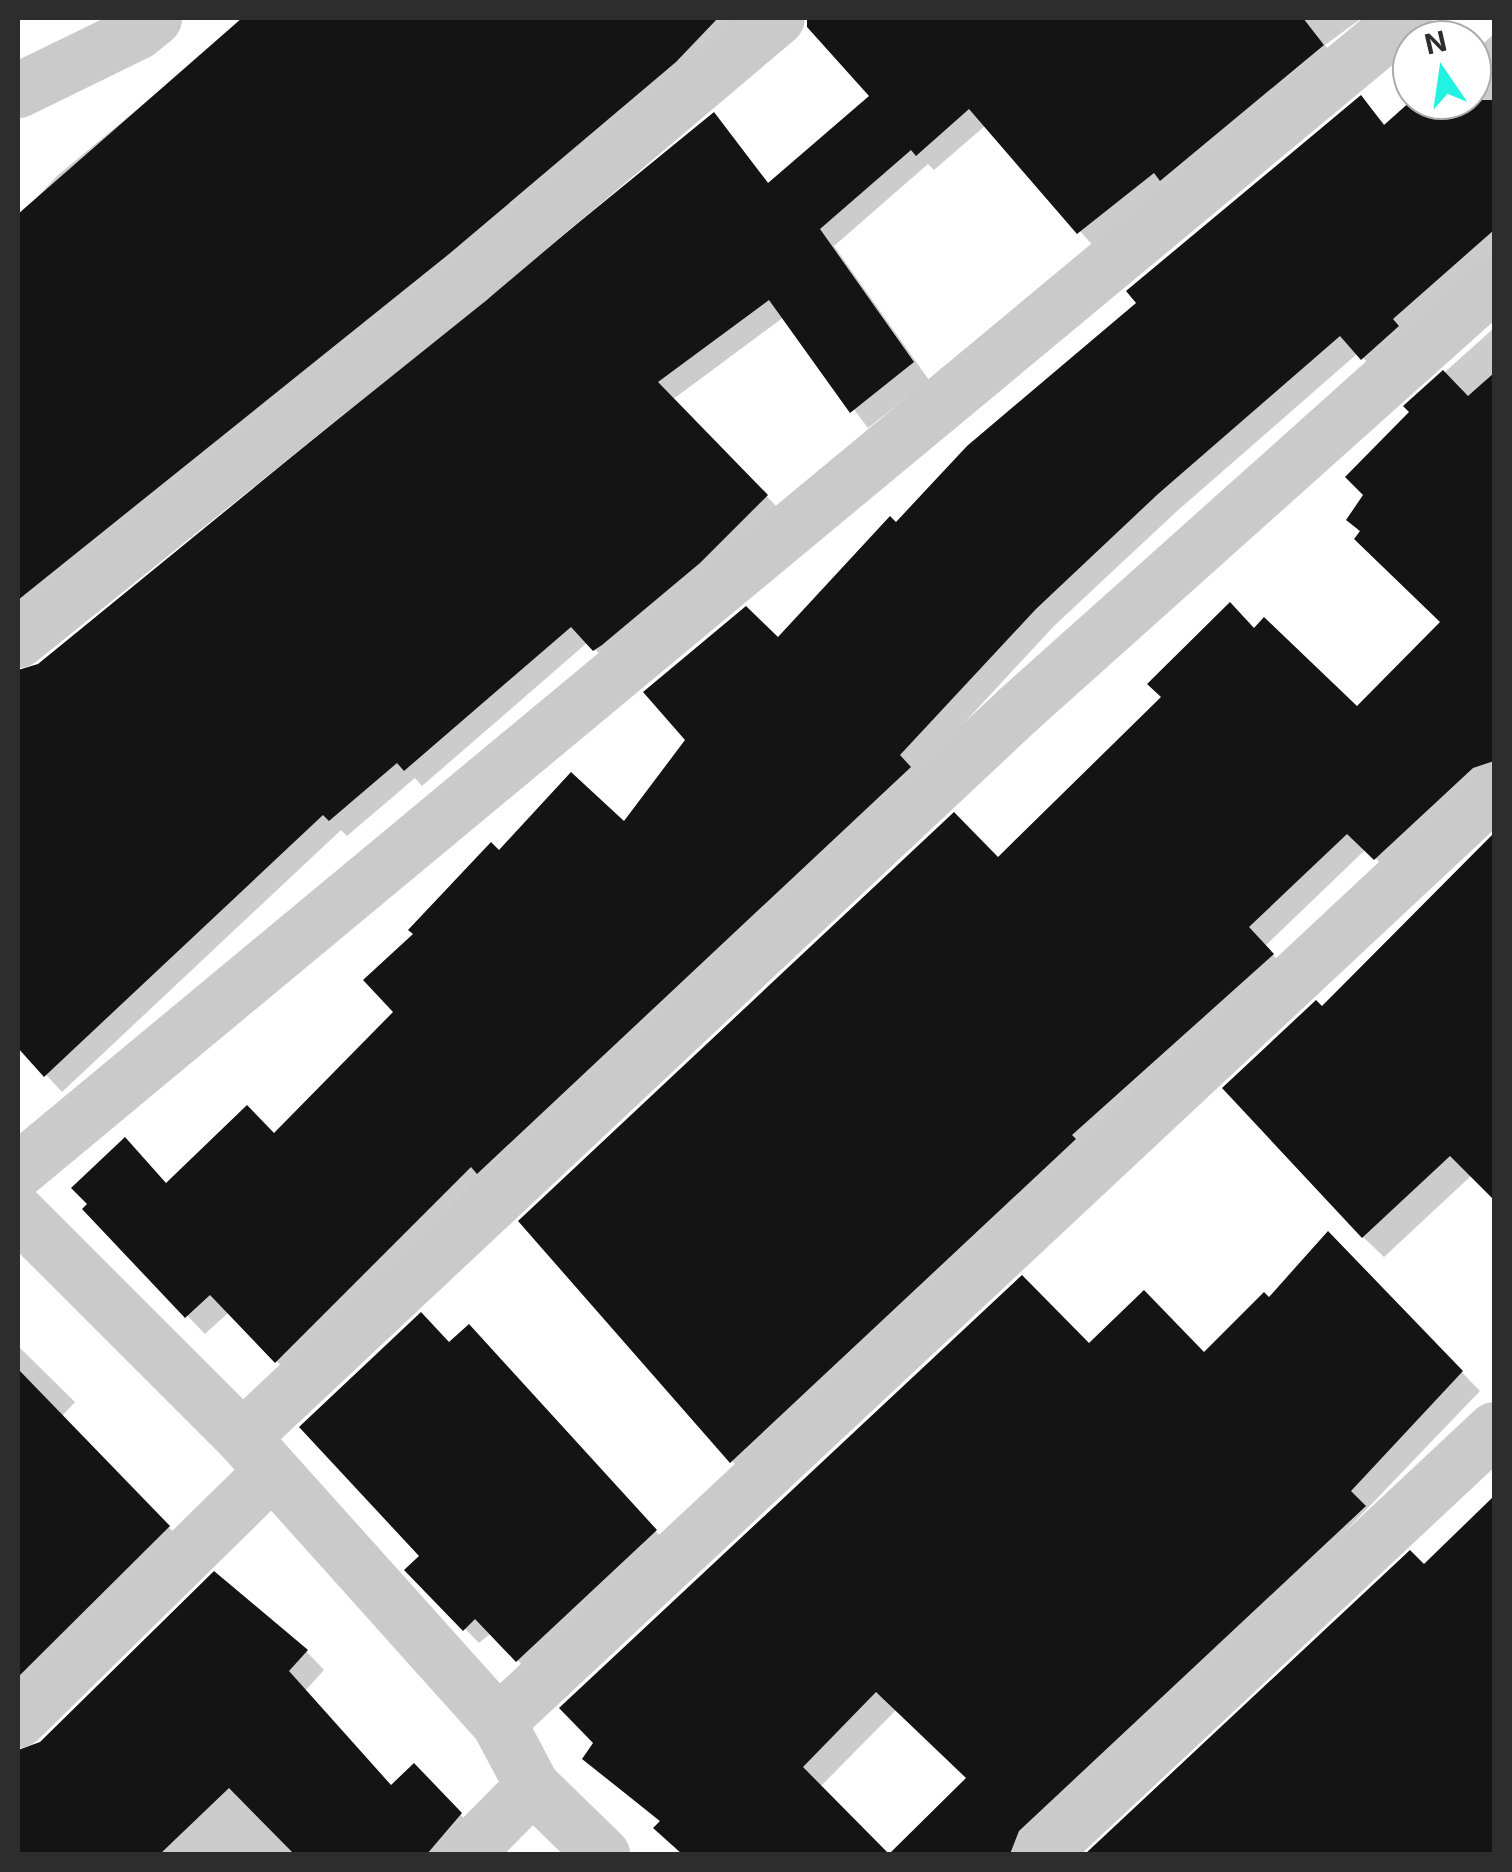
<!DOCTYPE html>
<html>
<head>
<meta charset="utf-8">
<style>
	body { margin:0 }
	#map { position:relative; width:1512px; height:1872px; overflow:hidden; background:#fff; font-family:Inter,sans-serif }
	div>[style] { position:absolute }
	.shadow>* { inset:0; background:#0003 }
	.building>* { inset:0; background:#141414 }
	.street>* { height:55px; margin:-27.5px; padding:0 27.5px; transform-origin:27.5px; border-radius:27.5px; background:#cacaca }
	span { translate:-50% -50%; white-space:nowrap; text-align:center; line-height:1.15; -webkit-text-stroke:10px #fff; paint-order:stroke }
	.frame { position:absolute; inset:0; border:20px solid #2d2d2d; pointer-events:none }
	.north { position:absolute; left:1392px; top:20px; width:100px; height:100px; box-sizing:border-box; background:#fff; border:2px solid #ababab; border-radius:50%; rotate:347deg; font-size:28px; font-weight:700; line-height:40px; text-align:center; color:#2d2d2d }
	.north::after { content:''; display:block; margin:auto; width:35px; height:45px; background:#22f2e2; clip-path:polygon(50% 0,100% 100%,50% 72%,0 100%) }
</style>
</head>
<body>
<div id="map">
	<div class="shadow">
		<i style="clip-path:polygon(247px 18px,751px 18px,18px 629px,18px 218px,57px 176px)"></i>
		<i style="clip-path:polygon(807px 18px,1362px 18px,1325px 45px,1338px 62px,1095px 248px,986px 125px,934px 170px,928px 164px,834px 246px,929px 380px,868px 428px,784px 317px,672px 400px,783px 513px,611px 666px,588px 642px,422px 786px,415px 778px,347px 836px,341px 830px,62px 1092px,18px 1044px,18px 672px,39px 667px,714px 115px,770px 185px,873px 96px)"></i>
		<i style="clip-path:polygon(1494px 34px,1494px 276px,1381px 376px,1358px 353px,1176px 512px,1054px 626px,916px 775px,294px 1379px,229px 1312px,205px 1334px,85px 1209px,167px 1186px,275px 1136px,396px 1012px,499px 854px,625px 825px,778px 640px,1361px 98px,1386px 126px,1416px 100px,1472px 100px,1472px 53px)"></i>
		<i style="clip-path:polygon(1494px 328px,1494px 783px,1394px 876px,1366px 849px,1265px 946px,1290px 973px,749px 1478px,732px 1461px,998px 860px,1255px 630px,1357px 709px,1444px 622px,1349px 520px,1413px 412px,1407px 406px)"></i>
		<i style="clip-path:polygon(1494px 838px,1494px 1197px,1472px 1175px,1384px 1257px,1363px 1237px,1322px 1009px)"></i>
		<i style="clip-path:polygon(1328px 1234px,1480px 1391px,1036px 1854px,893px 1854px,969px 1778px,897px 1709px,820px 1787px,886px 1854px,684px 1854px,657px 1828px,661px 1823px,585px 1759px,1089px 1346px,1205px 1355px,1269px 1300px)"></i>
		<i style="clip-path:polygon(484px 1343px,670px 1547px,532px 1675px,491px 1633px,479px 1643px,408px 1570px,422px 1556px,450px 1345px)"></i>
		<i style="clip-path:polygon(18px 1346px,75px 1402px,61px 1417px,187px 1546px,18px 1713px)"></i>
		<i style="clip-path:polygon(1492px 1502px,1494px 1854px,1089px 1854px,1410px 1554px,1424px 1567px)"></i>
		<i style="clip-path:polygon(306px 1651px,324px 1670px,305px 1691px,392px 1787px,414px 1766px,478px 1833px,461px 1854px,18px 1854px,18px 1751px)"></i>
	</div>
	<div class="building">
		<i style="clip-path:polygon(242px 18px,718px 18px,676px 62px,449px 254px,18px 600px,18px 214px)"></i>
		<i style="clip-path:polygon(807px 18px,1303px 18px,1324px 45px,1160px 181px,1154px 173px,1077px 234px,969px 109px,916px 156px,911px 150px,820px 229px,914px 362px,850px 413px,769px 300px,658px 382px,768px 495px,700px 563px,602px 645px,593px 651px,571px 627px,404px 771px,397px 763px,329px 821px,323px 815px,44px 1077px,18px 1048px,18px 670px,38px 664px,714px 112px,768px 183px,869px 96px,807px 27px)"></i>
		<i style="clip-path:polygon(1361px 95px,1384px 125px,1412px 100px,1494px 100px,1494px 230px,1393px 319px,1399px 326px,1361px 360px,1340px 336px,1158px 494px,1036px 609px,900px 755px,911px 767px,477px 1174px,471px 1167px,275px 1363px,210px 1295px,185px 1318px,82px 1209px,87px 1204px,71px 1188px,125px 1137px,166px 1183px,247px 1105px,274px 1133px,393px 1012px,363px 980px,413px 934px,408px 930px,491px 842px,499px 850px,571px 772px,624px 821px,685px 740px,643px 692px,746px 606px,778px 637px,890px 516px,896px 522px,967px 446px,1136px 303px,1126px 291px)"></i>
		<i style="clip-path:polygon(1443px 370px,1468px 396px,1494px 373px,1494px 761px,1473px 768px,1374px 860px,1347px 834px,1249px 927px,1274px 954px,1072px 1135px,1076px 1139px,730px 1463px,518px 1221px,954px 812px,998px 857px,1161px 697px,1147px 684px,1230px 602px,1254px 628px,1264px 617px,1357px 706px,1440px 622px,1354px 539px,1360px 531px,1346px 520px,1363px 495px,1345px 477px,1409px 412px,1403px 406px)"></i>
		<i style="clip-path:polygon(1494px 833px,1494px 1200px,1450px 1156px,1362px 1238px,1222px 1088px,1316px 1000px,1322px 1006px)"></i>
		<i style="clip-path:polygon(1328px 1231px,1463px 1371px,1351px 1491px,1366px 1506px,1019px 1831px,1010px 1854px,889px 1854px,966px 1778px,876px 1692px,803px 1767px,889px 1854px,682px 1854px,653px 1828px,660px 1821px,582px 1759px,593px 1743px,559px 1708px,1022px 1275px,1089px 1343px,1144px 1290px,1204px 1352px,1264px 1292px,1269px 1297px)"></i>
		<i style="clip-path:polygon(421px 1312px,449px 1342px,469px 1324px,657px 1530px,516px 1662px,475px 1619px,463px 1631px,404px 1570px,419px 1556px,299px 1427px)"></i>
		<i style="clip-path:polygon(18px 1369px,170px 1526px,18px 1677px)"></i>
		<i style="clip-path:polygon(1494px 1496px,1494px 1854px,1085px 1854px,1410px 1550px,1424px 1564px)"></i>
		<i style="clip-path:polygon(214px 1571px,308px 1650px,289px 1671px,391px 1785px,414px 1763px,462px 1813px,427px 1854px,294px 1854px,229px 1788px,160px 1854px,18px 1854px,18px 1750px,40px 1742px)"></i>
	</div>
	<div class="street">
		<i style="left:18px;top:90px;width:132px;rotate:-26deg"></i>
		<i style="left:137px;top:32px;width:22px;rotate:-39deg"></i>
		<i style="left:18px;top:640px;width:578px;rotate:-38.75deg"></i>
		<i style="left:469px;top:278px;width:403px;rotate:-40.2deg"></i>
		<i style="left:18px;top:1170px;width:1803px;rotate:-39.71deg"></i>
		<i style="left:18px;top:1213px;width:317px;rotate:45deg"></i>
		<i style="left:242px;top:1437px;width:383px;rotate:48.1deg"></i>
		<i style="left:498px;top:1722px;width:72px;rotate:62deg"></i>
		<i style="left:532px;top:1786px;width:98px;rotate:44.2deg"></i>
		<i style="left:242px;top:1437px;width:1064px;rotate:-43.17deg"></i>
		<i style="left:1018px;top:709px;width:639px;rotate:-41.83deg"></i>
		<i style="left:18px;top:1720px;width:352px;rotate:-44.5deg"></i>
		<i style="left:498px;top:1722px;width:1363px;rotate:-43.07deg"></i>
		<i style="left:465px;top:1854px;width:95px;rotate:-45.4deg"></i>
		<i style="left:1040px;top:1854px;width:622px;rotate:-43.11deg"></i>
	</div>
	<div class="frame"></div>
	<div class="north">N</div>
</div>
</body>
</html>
